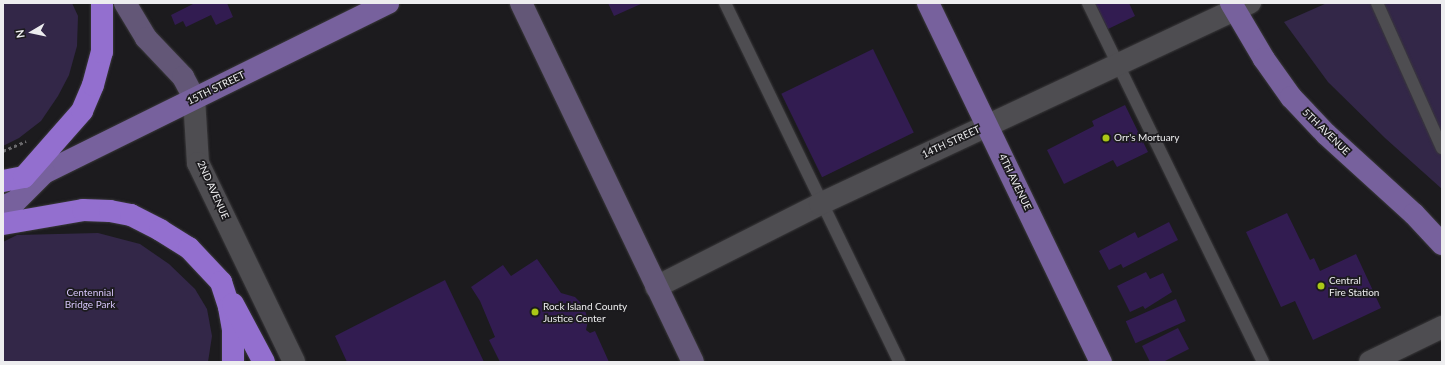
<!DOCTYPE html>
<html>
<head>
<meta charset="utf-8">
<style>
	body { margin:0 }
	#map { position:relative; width:1445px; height:365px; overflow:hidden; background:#1c1b1e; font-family:Lato,sans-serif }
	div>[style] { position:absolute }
	.green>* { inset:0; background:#332748 }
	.building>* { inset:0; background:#321c51; transform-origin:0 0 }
	.path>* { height:2.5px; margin-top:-1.25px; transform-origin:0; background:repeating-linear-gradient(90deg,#6a696c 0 3px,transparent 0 6px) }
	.roads { filter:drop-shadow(0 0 1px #3a393b) drop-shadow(0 0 1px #3a393b) }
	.lane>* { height:12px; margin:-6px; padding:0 6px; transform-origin:6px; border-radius:6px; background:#4e4d51 }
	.street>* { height:22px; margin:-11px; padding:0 11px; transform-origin:11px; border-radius:11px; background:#4e4d51 }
	.secondary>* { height:22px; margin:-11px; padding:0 11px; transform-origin:11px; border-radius:11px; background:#635777 }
	.primary>* { height:22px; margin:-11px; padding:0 11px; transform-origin:11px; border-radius:11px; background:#77619d }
	.highway>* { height:22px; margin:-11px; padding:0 11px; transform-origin:11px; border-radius:11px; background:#936fcf }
	.dots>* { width:11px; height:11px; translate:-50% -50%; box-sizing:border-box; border:2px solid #1c1b1e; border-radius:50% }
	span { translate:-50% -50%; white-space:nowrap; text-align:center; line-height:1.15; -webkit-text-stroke:3.5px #1c1b1e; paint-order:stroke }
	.street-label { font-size:10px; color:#ededef }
	.poi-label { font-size:10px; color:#ededef }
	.left { translate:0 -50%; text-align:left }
	.park-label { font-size:10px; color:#d7c6fb }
	.frame { position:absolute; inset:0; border:4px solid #ededef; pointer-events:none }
	.north { position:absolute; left:12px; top:12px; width:40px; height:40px; -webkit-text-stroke:3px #1c1b1e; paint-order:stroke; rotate:261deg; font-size:11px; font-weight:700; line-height:16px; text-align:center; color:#ededef }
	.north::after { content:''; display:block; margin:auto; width:14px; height:18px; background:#ededef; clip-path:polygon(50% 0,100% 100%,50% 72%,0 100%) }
</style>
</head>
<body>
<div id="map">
	<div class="green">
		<i style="clip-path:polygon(3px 3px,72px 3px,78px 16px,77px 46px,69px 75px,58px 96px,41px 121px,19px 138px,3px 146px)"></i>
		<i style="clip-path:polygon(1327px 3px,1442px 3px,1442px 189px,1385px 138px,1328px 82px,1284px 22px)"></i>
		<i style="clip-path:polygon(98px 233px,140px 244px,169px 264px,195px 289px,207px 309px,212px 336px,208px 362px,3px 362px,3px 242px,17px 235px)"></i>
	</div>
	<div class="building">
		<i style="clip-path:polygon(195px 3px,227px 3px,233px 17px,216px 25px,211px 15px,186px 27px,183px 21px,175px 25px,171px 15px)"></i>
		<i style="clip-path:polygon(608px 3px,643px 3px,614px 16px)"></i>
		<i style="clip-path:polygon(1095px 3px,1129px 3px,1135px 16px,1108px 29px)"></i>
		<i style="left:873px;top:49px;width:93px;height:102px;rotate:64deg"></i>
		<i style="clip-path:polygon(1125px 105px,1148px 152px,1117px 167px,1113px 160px,1064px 184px,1047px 150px,1094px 126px,1092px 121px)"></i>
		<i style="clip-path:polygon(1287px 213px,1310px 260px,1314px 258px,1320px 271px,1356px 254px,1381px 308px,1313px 340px,1295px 301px,1281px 307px,1246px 232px)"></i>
		<i style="clip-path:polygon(1169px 222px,1178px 240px,1123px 268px,1121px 264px,1109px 270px,1099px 251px,1135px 232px,1138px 238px)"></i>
		<i style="clip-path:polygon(537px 259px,561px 293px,575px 297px,584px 306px,588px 321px,586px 330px,590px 333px,595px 331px,609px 362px,500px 362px,489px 340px,495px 337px,480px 301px,471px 287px,503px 265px,511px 276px)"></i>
		<i style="clip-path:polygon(1146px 272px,1150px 279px,1163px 273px,1172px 292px,1145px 309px,1143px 306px,1130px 312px,1117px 286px)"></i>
		<i style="clip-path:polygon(445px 280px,484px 362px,347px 362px,335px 336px)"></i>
		<i style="left:1176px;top:299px;width:24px;height:55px;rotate:66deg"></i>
		<i style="clip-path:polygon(1178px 328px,1189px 349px,1163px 362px,1150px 362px,1142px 346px)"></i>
	</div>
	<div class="path">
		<i style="left:3px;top:151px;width:25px;rotate:-23deg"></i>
	</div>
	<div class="roads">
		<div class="lane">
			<i style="left:725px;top:3px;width:399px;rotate:64.1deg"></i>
			<i style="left:1088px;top:3px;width:399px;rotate:64deg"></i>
			<i style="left:1377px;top:3px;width:159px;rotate:65.9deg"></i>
		</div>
		<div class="street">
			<i style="left:194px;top:98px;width:65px;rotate:86.5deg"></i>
			<i style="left:198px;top:163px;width:221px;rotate:64.2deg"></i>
			<i style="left:656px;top:287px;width:184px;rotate:-26.8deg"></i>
			<i style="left:820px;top:204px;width:475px;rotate:-25.1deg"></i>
			<i style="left:1370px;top:362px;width:80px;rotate:-25.9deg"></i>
		</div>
		<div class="secondary">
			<i style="left:125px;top:3px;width:41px;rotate:59deg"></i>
			<i style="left:146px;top:38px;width:54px;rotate:46.5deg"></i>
			<i style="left:183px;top:77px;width:24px;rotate:62deg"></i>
			<i style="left:521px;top:3px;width:398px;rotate:64.4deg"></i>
		</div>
		<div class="primary">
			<i style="left:928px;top:3px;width:399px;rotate:64.3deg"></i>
			<i style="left:1231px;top:3px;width:65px;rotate:59.5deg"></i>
			<i style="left:1264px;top:59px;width:47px;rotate:54.6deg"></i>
			<i style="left:1291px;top:97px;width:51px;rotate:46.6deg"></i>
			<i style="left:1326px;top:134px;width:119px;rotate:42.3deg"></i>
			<i style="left:1414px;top:214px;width:41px;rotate:47deg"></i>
			<i style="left:24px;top:177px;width:20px;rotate:-11deg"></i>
			<i style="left:44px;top:173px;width:384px;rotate:-26.3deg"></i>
			<i style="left:3px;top:207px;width:14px;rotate:-25deg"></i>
			<i style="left:16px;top:201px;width:40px;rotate:-45deg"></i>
		</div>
		<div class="highway">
			<i style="left:3px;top:181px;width:21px;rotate:-11deg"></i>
			<i style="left:24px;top:177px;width:88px;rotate:-48.7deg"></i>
			<i style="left:82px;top:111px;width:28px;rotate:-67deg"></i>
			<i style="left:93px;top:85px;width:34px;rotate:-75deg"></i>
			<i style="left:102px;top:52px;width:49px;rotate:-90deg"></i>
			<i style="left:3px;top:224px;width:81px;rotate:-9.9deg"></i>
			<i style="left:83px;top:210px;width:27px;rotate:2deg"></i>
			<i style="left:110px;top:211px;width:21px;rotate:11deg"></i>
			<i style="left:131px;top:215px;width:33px;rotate:27deg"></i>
			<i style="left:160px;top:230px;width:34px;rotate:32deg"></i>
			<i style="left:189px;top:248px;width:47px;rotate:46.7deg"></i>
			<i style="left:221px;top:282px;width:26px;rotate:72deg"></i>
			<i style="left:229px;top:307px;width:22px;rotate:80deg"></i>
			<i style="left:233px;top:329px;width:33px;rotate:90deg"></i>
			<i style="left:233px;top:304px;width:66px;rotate:61.9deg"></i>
		</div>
	</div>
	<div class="dots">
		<i style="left:1106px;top:138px;background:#abc716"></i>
		<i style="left:1321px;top:286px;background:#abc716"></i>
		<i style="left:535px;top:312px;background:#abc716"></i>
	</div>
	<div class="street-label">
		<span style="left:216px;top:88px;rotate:-26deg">15TH STREET</span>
		<span style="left:1326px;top:132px;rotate:44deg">5TH AVENUE</span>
		<span style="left:951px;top:142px;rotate:-25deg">14TH STREET</span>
		<span style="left:1015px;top:182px;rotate:64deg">4TH AVENUE</span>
		<span style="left:213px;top:190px;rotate:66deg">2ND AVENUE</span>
	</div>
	<div class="poi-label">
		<span class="left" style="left:1114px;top:138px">Orr's Mortuary</span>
		<span class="left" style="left:1329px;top:286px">Central<br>Fire Station</span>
		<span class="left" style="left:543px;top:312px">Rock Island County<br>Justice Center</span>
	</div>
	<div class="park-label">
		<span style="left:90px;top:298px">Centennial<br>Bridge Park</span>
	</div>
	<div class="frame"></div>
	<div class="north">N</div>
</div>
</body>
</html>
